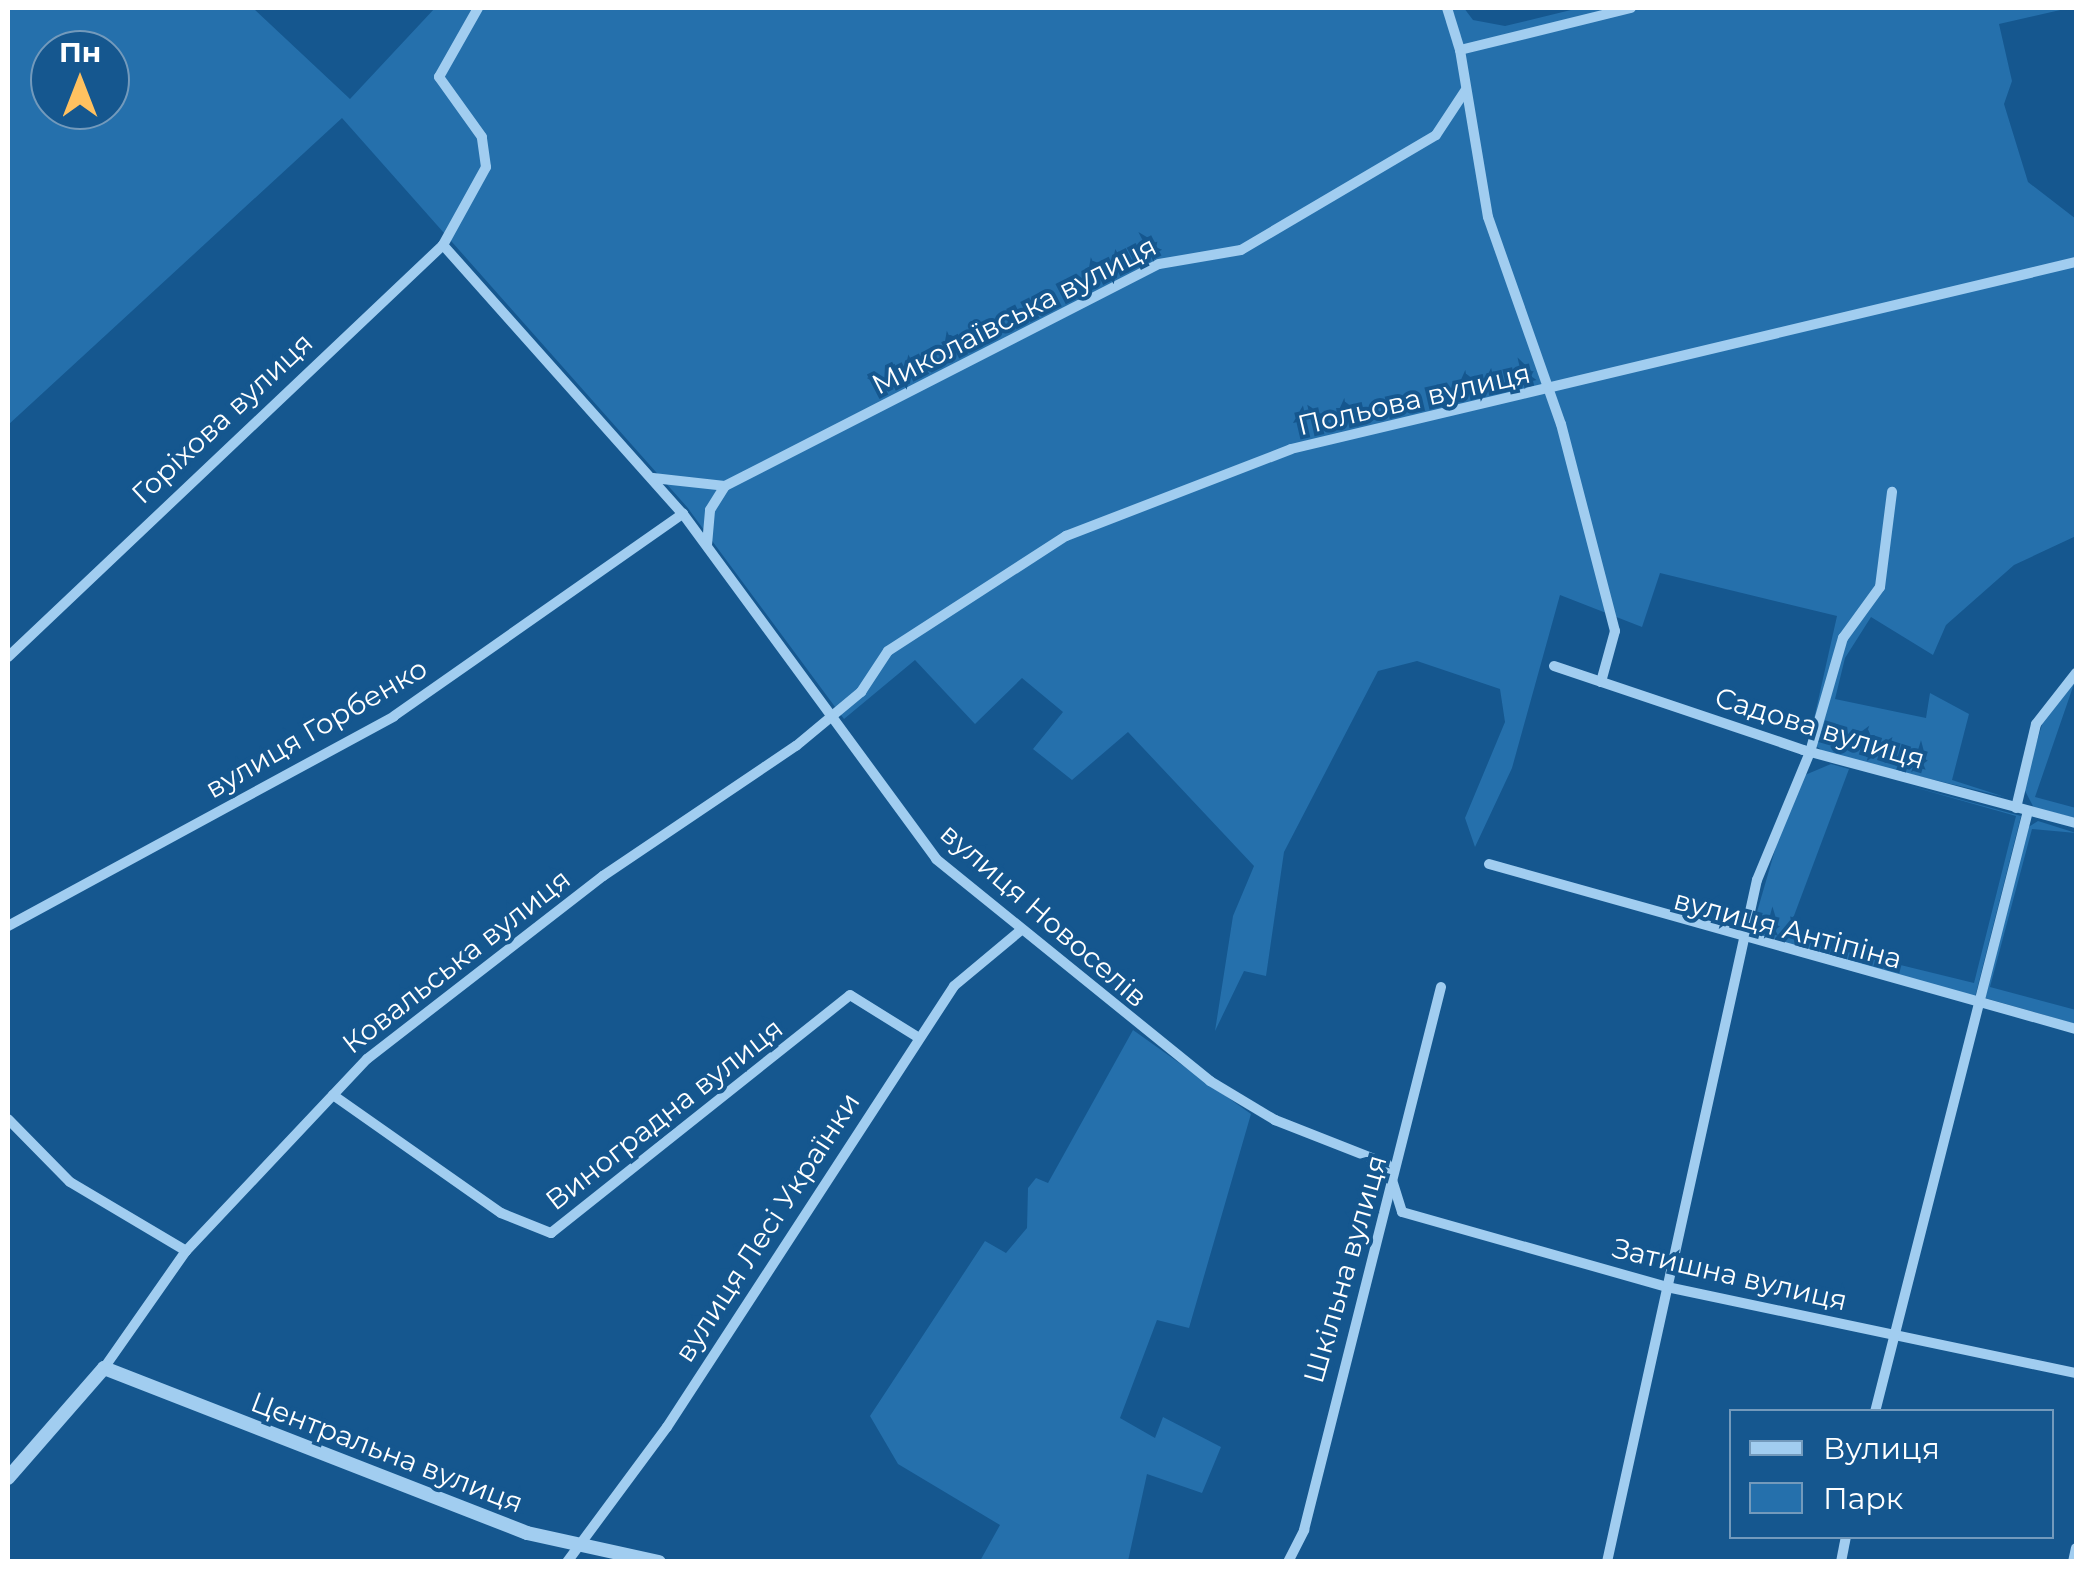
<!DOCTYPE html>
<html>
<head>
<meta charset="utf-8">
<style>
	body { margin:0 }
	#map { position:relative; width:2084px; height:1569px; overflow:hidden; background:#15578f; font-family:Montserrat,sans-serif }
	div>[style] { position:absolute }
	.green>* { inset:0; background:#2570ac }
	.minor>* { height:10px; margin:-5px; padding:0 5px; transform-origin:5px; border-radius:5px; background:#a1cdf0 }
	.tertiary>* { height:14px; margin:-7px; padding:0 7px; transform-origin:7px; border-radius:7px; background:#a1cdf0 }
	span { translate:-50% -50%; white-space:nowrap; text-align:center; line-height:1.15; -webkit-text-stroke:8px #15578f; paint-order:stroke }
	.street-label { font-size:28px; color:#fff }
	.frame { position:absolute; inset:0; border:10px solid #fff; pointer-events:none }
	.legend { position:absolute; left:1729px; top:1409px; width:325px; height:130px; box-sizing:border-box; background:#15578f; border:2px solid #739abc; margin:0; padding:12px 18px; list-style:none; font-size:30px; color:#fff }
	.legend li { display:flex; align-items:center; gap:20px; height:50px }
	.legend b { width:50px; border:2px solid #739abc }
	.north { position:absolute; left:30px; top:30px; width:100px; height:100px; box-sizing:border-box; background:#15578f; border:2px solid #739abc; border-radius:50%; rotate:0deg; font-size:28px; font-weight:700; line-height:40px; text-align:center; color:#fff }
	.north::after { content:''; display:block; margin:auto; width:35px; height:45px; background:#ffc160; clip-path:polygon(50% 0,100% 100%,50% 72%,0 100%) }
</style>
</head>
<body>
<div id="map">
	<div class="green">
		<i style="clip-path:polygon(evenodd,8px 8px,253px 8px,350px 99px,435px 8px,1464px 8px,1473px 20px,1505px 26px,1579px 8px,2069px 8px,1999px 24px,2012px 81px,2004px 104px,2028px 182px,2076px 219px,2076px 536px,2014px 565px,1946px 625px,1933px 655px,1871px 617px,1845px 658px,1835px 699px,1926px 718px,1930px 693px,1969px 714px,1952px 780px,2005px 797px,1827px 754px,1809px 741px,1837px 616px,1660px 573px,1642px 627px,1560px 595px,1512px 768px,1475px 847px,1465px 818px,1505px 722px,1500px 689px,1417px 661px,1378px 671px,1284px 852px,1266px 976px,1244px 971px,1215px 1031px,1233px 916px,1254px 866px,1128px 732px,1072px 780px,1033px 749px,1063px 712px,1022px 678px,975px 724px,915px 660px,844px 719px,687px 507px,342px 118px,8px 425px,8px 8px,50px 50px,110px 50px,110px 110px,50px 110px,50px 50px)"></i>
		<i style="clip-path:polygon(2076px 678px,2035px 797px,2076px 808px,2076px 818px,2034px 808px,2023px 787px,2045px 715px)"></i>
		<i style="clip-path:polygon(1831px 764px,1849px 769px,1786px 937px,1974px 983px,2016px 816px,1903px 784px,2021px 816px,1975px 997px,1750px 936px,1791px 795px,1805px 775px)"></i>
		<i style="clip-path:polygon(2038px 821px,2076px 833px,2032px 829px,1990px 987px,2076px 1010px,2076px 1024px,1985px 998px,2027px 828px)"></i>
		<i style="clip-path:polygon(1133px 1030px,1251px 1114px,1189px 1328px,1157px 1320px,1120px 1418px,1155px 1438px,1163px 1417px,1221px 1447px,1202px 1493px,1147px 1474px,1128px 1561px,980px 1561px,1000px 1525px,898px 1464px,870px 1416px,985px 1241px,1006px 1253px,1027px 1228px,1028px 1188px,1036px 1178px,1048px 1183px)"></i>
	</div>
	<div class="minor">
		<i style="left:1447px;top:8px;width:44px;rotate:72.8deg"></i>
		<i style="left:1460px;top:50px;width:176px;rotate:-13.8deg"></i>
		<i style="left:1460px;top:50px;width:169px;rotate:80.5deg"></i>
		<i style="left:1488px;top:217px;width:219px;rotate:70.6deg"></i>
		<i style="left:1561px;top:424px;width:214px;rotate:75.4deg"></i>
		<i style="left:1615px;top:631px;width:53px;rotate:105.4deg"></i>
		<i style="left:443px;top:245px;width:361px;rotate:48.3deg"></i>
		<i style="left:683px;top:514px;width:428px;rotate:53.7deg"></i>
		<i style="left:936px;top:859px;width:353px;rotate:39deg"></i>
		<i style="left:1210px;top:1081px;width:76px;rotate:31deg"></i>
		<i style="left:1275px;top:1120px;width:120px;rotate:21.4deg"></i>
		<i style="left:1387px;top:1164px;width:50px;rotate:72.6deg"></i>
		<i style="left:1402px;top:1212px;width:275px;rotate:15.8deg"></i>
		<i style="left:1667px;top:1287px;width:418px;rotate:11.9deg"></i>
		<i style="left:653px;top:478px;width:72px;rotate:6.3deg"></i>
		<i style="left:725px;top:486px;width:487px;rotate:-27.1deg"></i>
		<i style="left:1159px;top:264px;width:83px;rotate:-9.7deg"></i>
		<i style="left:1241px;top:250px;width:226px;rotate:-30.5deg"></i>
		<i style="left:1436px;top:135px;width:53px;rotate:-56.6deg"></i>
		<i style="left:707px;top:545px;width:35px;rotate:-85deg"></i>
		<i style="left:710px;top:510px;width:28px;rotate:-58deg"></i>
		<i style="left:8px;top:657px;width:599px;rotate:-43.44deg"></i>
		<i style="left:443px;top:245px;width:89px;rotate:-61.1deg"></i>
		<i style="left:486px;top:167px;width:30px;rotate:-98deg"></i>
		<i style="left:482px;top:137px;width:74px;rotate:-125.6deg"></i>
		<i style="left:439px;top:77px;width:79px;rotate:-60.5deg"></i>
		<i style="left:1554px;top:666px;width:263px;rotate:18.6deg"></i>
		<i style="left:1803px;top:750px;width:283px;rotate:15deg"></i>
		<i style="left:2016px;top:808px;width:86px;rotate:-76.6deg"></i>
		<i style="left:2036px;top:724px;width:65px;rotate:-51.9deg"></i>
		<i style="left:1489px;top:864px;width:610px;rotate:15.7deg"></i>
		<i style="left:8px;top:926px;width:439px;rotate:-28.5deg"></i>
		<i style="left:394px;top:716px;width:353px;rotate:-35deg"></i>
		<i style="left:333px;top:1095px;width:205px;rotate:35.1deg"></i>
		<i style="left:501px;top:1213px;width:54px;rotate:21.8deg"></i>
		<i style="left:551px;top:1233px;width:382px;rotate:-38.5deg"></i>
		<i style="left:850px;top:995px;width:81px;rotate:31.9deg"></i>
		<i style="left:8px;top:1119px;width:88px;rotate:45.5deg"></i>
		<i style="left:70px;top:1182px;width:135px;rotate:30.7deg"></i>
		<i style="left:104px;top:1368px;width:143px;rotate:-55deg"></i>
		<i style="left:186px;top:1251px;width:264px;rotate:-46.7deg"></i>
		<i style="left:367px;top:1059px;width:299px;rotate:-37.8deg"></i>
		<i style="left:603px;top:876px;width:233px;rotate:-34deg"></i>
		<i style="left:796px;top:746px;width:85px;rotate:-39.7deg"></i>
		<i style="left:861px;top:692px;width:49px;rotate:-56.6deg"></i>
		<i style="left:888px;top:651px;width:212px;rotate:-32.9deg"></i>
		<i style="left:1066px;top:536px;width:241px;rotate:-21.1deg"></i>
		<i style="left:1291px;top:449px;width:807px;rotate:-13.4deg"></i>
		<i style="left:1875px;top:1412px;width:620px;rotate:-75.72deg"></i>
		<i style="left:567px;top:1562px;width:168px;rotate:-53.5deg"></i>
		<i style="left:667px;top:1427px;width:526px;rotate:-56.94deg"></i>
		<i style="left:954px;top:986px;width:86px;rotate:-39.8deg"></i>
		<i style="left:1288px;top:1562px;width:36px;rotate:-63deg"></i>
		<i style="left:1304px;top:1530px;width:560px;rotate:-75.84deg"></i>
		<i style="left:1607px;top:1562px;width:698px;rotate:-77.6deg"></i>
		<i style="left:1757px;top:880px;width:139px;rotate:-67.5deg"></i>
		<i style="left:1810px;top:752px;width:119px;rotate:-73.9deg"></i>
		<i style="left:1843px;top:638px;width:63px;rotate:-54deg"></i>
		<i style="left:1880px;top:587px;width:96px;rotate:-82.8deg"></i>
		<i style="left:1841px;top:1562px;width:26px;rotate:-79deg"></i>
		<i style="left:2073px;top:1562px;width:14px;rotate:-78deg"></i>
	</div>
	<div class="tertiary">
		<i style="left:8px;top:1478px;width:146px;rotate:-48.9deg"></i>
		<i style="left:104px;top:1368px;width:454px;rotate:21.3deg"></i>
		<i style="left:527px;top:1533px;width:135px;rotate:12.4deg"></i>
	</div>
	<div class="street-label">
		<span style="left:1014px;top:315px;rotate:-27deg">Миколаївська вулиця</span>
		<span style="left:1414px;top:399px;rotate:-13deg">Польова вулиця</span>
		<span style="left:222px;top:418px;rotate:-43deg">Горіхова вулиця</span>
		<span style="left:316px;top:728px;rotate:-30deg">вулиця Горбенко</span>
		<span style="left:1820px;top:728px;rotate:17deg">Садова вулиця</span>
		<span style="left:1044px;top:915px;rotate:41deg">вулиця Новоселів</span>
		<span style="left:1788px;top:929px;rotate:15deg">вулиця Антіпіна</span>
		<span style="left:456px;top:961px;rotate:-38deg">Ковальська вулиця</span>
		<span style="left:664px;top:1114px;rotate:-38deg">Виноградна вулиця</span>
		<span style="left:767px;top:1227px;rotate:-57deg">вулиця Лесі Українки</span>
		<span style="left:1345px;top:1269px;rotate:-74deg">Шкільна вулиця</span>
		<span style="left:1730px;top:1274px;rotate:13deg">Затишна вулиця</span>
		<span style="left:387px;top:1452px;rotate:21deg">Центральна вулиця</span>
	</div>
	<div class="frame"></div>
	<ul class="legend">
	<li><b style="height:12px;background:#a1cdf0"></b>Вулиця</li>
	<li><b style="height:28px;background:#2570ac"></b>Парк</li>
	</ul>
	<div class="north">Пн</div>
</div>
</body>
</html>
